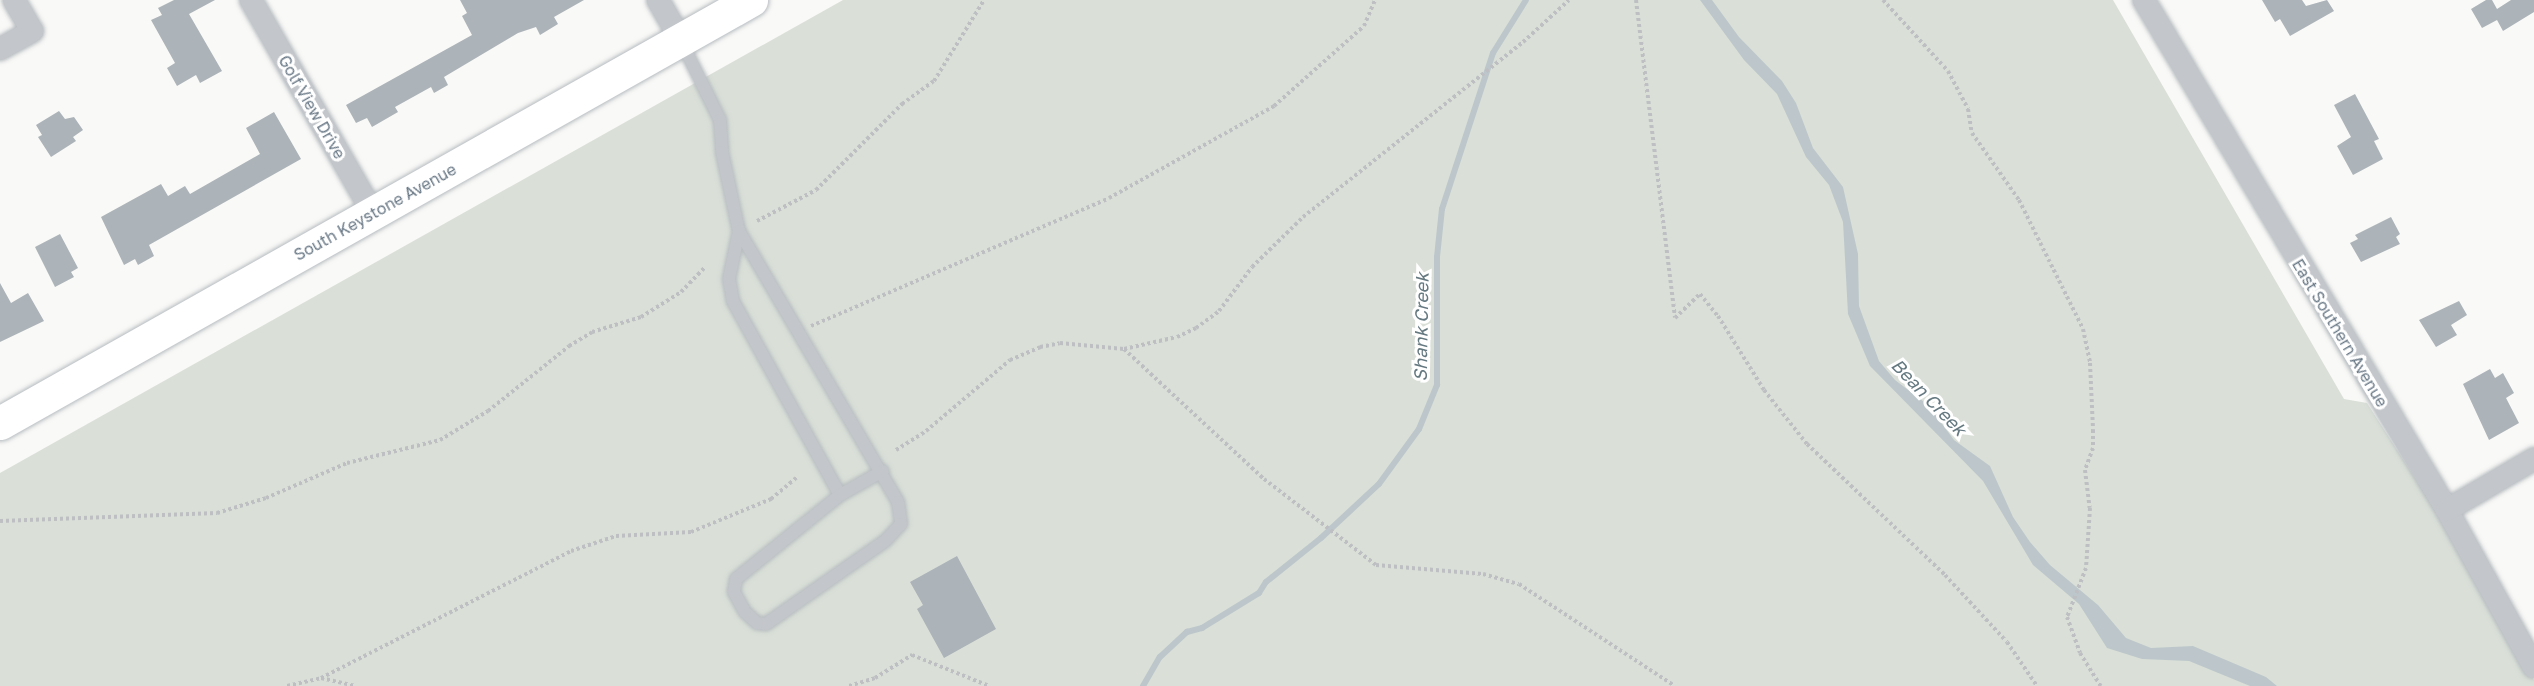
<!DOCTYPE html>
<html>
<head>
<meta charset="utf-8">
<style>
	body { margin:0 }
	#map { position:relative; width:2534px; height:686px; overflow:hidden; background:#f9f9f7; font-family:"Golos Text",sans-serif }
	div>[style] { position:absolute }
	.green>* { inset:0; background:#dae0d8 }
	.water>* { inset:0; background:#bdc7cb }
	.stream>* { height:6px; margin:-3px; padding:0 3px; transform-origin:3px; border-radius:3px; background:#bdc7cb }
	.building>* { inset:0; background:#acb3b9 }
	.path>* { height:4px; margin-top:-2px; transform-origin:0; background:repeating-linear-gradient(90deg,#bdbfc2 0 3px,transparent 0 6px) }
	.roads { filter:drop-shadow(0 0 2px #b7bcc0) drop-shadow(0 0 2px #b7bcc0) }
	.service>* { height:12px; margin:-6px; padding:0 6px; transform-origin:6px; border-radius:6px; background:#c3c6ca }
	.minor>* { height:22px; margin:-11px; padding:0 11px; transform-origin:11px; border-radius:11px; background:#c3c6ca }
	.secondary>* { height:33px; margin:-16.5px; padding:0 16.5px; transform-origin:16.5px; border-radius:16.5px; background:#fff }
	span { translate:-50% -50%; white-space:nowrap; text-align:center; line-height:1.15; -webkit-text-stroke:6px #fff; paint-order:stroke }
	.street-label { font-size:16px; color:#697886 }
	.water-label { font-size:18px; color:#657981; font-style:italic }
</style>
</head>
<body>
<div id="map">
	<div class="green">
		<i style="clip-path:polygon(843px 0,2113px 0,2344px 399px,2367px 403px,2449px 531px,2534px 680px,2534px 686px,0 686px,0 473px)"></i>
	</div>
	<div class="water">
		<i style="clip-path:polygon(1700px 0,1712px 0,1739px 37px,1782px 81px,1796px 103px,1813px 148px,1843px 187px,1858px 254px,1859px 306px,1879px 361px,1895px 380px,1928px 405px,1954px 440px,1990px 466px,2013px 517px,2030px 542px,2050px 565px,2098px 605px,2126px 638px,2151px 648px,2193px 646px,2266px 677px,2277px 686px,2250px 686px,2189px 661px,2142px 659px,2107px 648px,2079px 604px,2033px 565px,1983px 481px,1870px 366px,1848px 314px,1843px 222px,1829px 185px,1806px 157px,1777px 94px,1744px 60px)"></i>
	</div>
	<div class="stream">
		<i style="left:1143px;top:686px;width:34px;rotate:-60deg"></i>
		<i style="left:1160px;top:657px;width:37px;rotate:-43deg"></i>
		<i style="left:1187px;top:632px;width:16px;rotate:-15deg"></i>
		<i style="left:1202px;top:628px;width:67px;rotate:-31.6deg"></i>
		<i style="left:1259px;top:593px;width:13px;rotate:-58deg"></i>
		<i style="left:1266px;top:582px;width:70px;rotate:-38.7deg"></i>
		<i style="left:1321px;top:538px;width:79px;rotate:-43deg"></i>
		<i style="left:1379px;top:484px;width:68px;rotate:-54deg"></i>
		<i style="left:1419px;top:429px;width:48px;rotate:-67.8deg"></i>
		<i style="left:1437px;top:385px;width:128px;rotate:-90deg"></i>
		<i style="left:1437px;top:257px;width:48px;rotate:-84.1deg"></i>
		<i style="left:1442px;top:209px;width:164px;rotate:-71.9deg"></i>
		<i style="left:1493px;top:53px;width:62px;rotate:-58.1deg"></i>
	</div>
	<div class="building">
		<i style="clip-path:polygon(174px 0,215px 0,189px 14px,222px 71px,200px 83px,196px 75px,177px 86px,167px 68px,175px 63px,151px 20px,162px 15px,158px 8px)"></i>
		<i style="clip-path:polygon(460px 0,584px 0,554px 17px,558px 24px,540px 35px,536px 27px,518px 33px,444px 77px,448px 85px,434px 93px,431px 87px,395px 107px,398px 112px,372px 127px,367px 118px,356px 123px,346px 105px,472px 35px,462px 16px,467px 13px)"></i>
		<i style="clip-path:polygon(2262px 0,2302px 0,2306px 6px,2327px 0,2334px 11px,2290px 36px,2280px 19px,2275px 22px)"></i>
		<i style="clip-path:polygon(2486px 0,2492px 0,2497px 9px,2511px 0,2534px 0,2534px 12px,2503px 31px,2497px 20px,2482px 28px,2471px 9px)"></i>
		<i style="clip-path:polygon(2355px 94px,2379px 139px,2374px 141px,2383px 159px,2353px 175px,2337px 146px,2351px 137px,2334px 105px)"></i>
		<i style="clip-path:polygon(59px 111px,65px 119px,74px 117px,83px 130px,73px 137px,76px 141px,51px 157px,38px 137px,42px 135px,36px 125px)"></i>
		<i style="clip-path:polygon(274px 112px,301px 159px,149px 245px,154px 256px,138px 265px,135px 259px,124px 265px,101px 217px,161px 184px,168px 196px,185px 186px,190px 194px,260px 154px,246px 128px)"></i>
		<i style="clip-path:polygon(2391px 217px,2400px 234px,2396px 237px,2400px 244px,2361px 262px,2350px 243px,2358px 239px,2355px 235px)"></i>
		<i style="clip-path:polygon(60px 234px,78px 268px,71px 272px,74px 277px,55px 287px,35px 247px)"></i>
		<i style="clip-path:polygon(0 283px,11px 303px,28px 293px,44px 321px,0 342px)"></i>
		<i style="clip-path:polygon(2459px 301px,2467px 315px,2451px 325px,2457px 335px,2436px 347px,2419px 320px)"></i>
		<i style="clip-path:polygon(2490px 369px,2495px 378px,2503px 373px,2514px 393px,2506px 398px,2519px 423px,2489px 440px,2463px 384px)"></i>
		<i style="clip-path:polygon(957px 556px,996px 629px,944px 658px,917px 609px,923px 605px,910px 582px)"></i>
	</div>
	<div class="path">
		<i style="left:1636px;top:0;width:320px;rotate:83deg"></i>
		<i style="left:1675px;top:318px;width:35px;rotate:-44deg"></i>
		<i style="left:1700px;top:294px;width:28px;rotate:51deg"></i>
		<i style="left:1718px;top:316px;width:87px;rotate:58.1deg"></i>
		<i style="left:1764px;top:390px;width:69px;rotate:51.5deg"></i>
		<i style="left:1807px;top:444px;width:190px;rotate:43.5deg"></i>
		<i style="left:1945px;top:575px;width:91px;rotate:47.2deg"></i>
		<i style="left:2007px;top:642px;width:53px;rotate:55.7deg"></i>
		<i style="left:1883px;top:0;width:96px;rotate:47.5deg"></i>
		<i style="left:1948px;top:71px;width:43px;rotate:62.2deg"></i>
		<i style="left:1968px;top:109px;width:24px;rotate:81deg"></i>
		<i style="left:1972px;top:133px;width:82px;rotate:55deg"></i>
		<i style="left:2019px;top:200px;width:144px;rotate:63.6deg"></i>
		<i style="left:2083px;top:329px;width:35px;rotate:78deg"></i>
		<i style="left:2090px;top:363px;width:67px;rotate:87.4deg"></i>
		<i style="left:2093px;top:430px;width:18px;rotate:90deg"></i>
		<i style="left:2093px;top:448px;width:23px;rotate:110deg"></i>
		<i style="left:2085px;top:470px;width:38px;rotate:83deg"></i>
		<i style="left:2090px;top:508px;width:60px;rotate:93.8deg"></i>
		<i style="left:2086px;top:568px;width:53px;rotate:111.2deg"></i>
		<i style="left:2067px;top:617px;width:38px;rotate:70deg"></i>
		<i style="left:2080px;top:653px;width:39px;rotate:58deg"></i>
		<i style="left:757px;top:221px;width:67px;rotate:-27.7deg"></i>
		<i style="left:816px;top:190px;width:122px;rotate:-45deg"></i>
		<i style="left:902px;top:104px;width:39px;rotate:-36deg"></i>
		<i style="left:934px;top:81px;width:95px;rotate:-58.3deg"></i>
		<i style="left:811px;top:326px;width:324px;rotate:-23.2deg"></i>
		<i style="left:1109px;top:198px;width:189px;rotate:-29.1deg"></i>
		<i style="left:1274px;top:106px;width:120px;rotate:-41.6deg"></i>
		<i style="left:1364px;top:26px;width:28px;rotate:-67deg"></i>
		<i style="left:1124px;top:349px;width:191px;rotate:42.9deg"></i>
		<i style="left:1264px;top:479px;width:141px;rotate:37.5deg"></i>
		<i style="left:1376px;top:565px;width:107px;rotate:4.8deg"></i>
		<i style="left:1483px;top:574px;width:37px;rotate:16deg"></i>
		<i style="left:1519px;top:584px;width:186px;rotate:33.2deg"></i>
		<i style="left:896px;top:450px;width:36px;rotate:-32deg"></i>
		<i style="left:926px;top:431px;width:110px;rotate:-40.2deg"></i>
		<i style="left:1010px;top:360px;width:33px;rotate:-23deg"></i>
		<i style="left:1040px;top:347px;width:20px;rotate:-11deg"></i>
		<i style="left:1060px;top:343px;width:64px;rotate:5.4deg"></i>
		<i style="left:1124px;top:349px;width:54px;rotate:-12.8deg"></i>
		<i style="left:1177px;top:337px;width:21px;rotate:-25deg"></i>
		<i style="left:1196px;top:328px;width:29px;rotate:-36deg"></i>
		<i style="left:1219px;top:311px;width:55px;rotate:-53.1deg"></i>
		<i style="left:1252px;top:267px;width:71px;rotate:-44.4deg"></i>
		<i style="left:1303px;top:217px;width:281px;rotate:-38.5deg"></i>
		<i style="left:1523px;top:42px;width:62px;rotate:-42.4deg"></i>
		<i style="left:0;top:521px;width:217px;rotate:-2.1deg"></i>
		<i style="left:217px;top:513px;width:51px;rotate:-17deg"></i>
		<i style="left:266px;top:498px;width:88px;rotate:-23.4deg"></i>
		<i style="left:347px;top:463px;width:96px;rotate:-13.9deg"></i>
		<i style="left:440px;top:440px;width:56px;rotate:-31.1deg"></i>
		<i style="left:488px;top:411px;width:104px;rotate:-38.7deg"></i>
		<i style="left:569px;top:346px;width:27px;rotate:-31deg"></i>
		<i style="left:592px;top:332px;width:51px;rotate:-17deg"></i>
		<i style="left:641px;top:317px;width:47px;rotate:-32deg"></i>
		<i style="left:681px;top:292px;width:35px;rotate:-46deg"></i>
		<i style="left:321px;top:678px;width:280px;rotate:-26.9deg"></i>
		<i style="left:571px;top:551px;width:47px;rotate:-18.4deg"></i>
		<i style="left:616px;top:536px;width:75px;rotate:-3.1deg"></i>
		<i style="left:691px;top:532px;width:87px;rotate:-22.4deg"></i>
		<i style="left:771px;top:499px;width:35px;rotate:-40deg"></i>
		<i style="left:287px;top:686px;width:35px;rotate:-13deg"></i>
		<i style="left:321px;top:678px;width:35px;rotate:13deg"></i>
		<i style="left:849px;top:686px;width:27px;rotate:-17deg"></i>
		<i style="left:875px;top:678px;width:44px;rotate:-31.9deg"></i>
		<i style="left:912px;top:655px;width:83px;rotate:21.9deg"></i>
	</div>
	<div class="roads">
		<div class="service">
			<i style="left:681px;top:41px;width:88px;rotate:63.7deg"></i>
			<i style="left:720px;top:120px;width:32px;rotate:86deg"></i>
			<i style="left:722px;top:152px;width:81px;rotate:77.9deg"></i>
			<i style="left:739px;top:231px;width:314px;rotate:59.6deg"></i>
			<i style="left:898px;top:502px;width:22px;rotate:82deg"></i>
			<i style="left:901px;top:524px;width:23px;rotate:133deg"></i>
			<i style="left:885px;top:541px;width:145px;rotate:145.1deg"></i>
			<i style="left:766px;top:624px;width:9px;rotate:-174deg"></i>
			<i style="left:757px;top:623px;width:16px;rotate:-137deg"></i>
			<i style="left:745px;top:612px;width:23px;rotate:-119deg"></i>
			<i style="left:734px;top:592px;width:13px;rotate:-81deg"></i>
			<i style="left:736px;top:579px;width:134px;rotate:-38.9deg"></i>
			<i style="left:840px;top:495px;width:222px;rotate:-118.9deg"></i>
			<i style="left:733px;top:301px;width:22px;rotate:-100deg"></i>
			<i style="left:729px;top:279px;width:49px;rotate:-78.2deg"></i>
			<i style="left:840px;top:495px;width:49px;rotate:-29.2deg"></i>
		</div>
		<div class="minor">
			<i style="left:251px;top:0;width:245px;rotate:60.2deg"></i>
			<i style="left:658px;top:0;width:46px;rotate:60.1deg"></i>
			<i style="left:2144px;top:0;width:593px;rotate:59.28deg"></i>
			<i style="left:2447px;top:510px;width:179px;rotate:61deg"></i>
			<i style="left:0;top:49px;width:37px;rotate:-29deg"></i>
			<i style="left:32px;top:31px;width:36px;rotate:-120deg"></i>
			<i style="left:2447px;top:510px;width:101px;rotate:-30.4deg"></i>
		</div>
		<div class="secondary">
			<i style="left:0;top:423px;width:862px;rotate:-29.39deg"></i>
		</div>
	</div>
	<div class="street-label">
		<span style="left:312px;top:107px;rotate:60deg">Golf View Drive</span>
		<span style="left:375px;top:212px;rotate:-29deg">South Keystone Avenue</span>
		<span style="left:2340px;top:333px;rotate:59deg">East Southern Avenue</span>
	</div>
	<div class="water-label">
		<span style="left:1421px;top:327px;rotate:-89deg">Shank Creek</span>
		<span style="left:1929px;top:397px;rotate:46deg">Bean Creek</span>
	</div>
</div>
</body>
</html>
